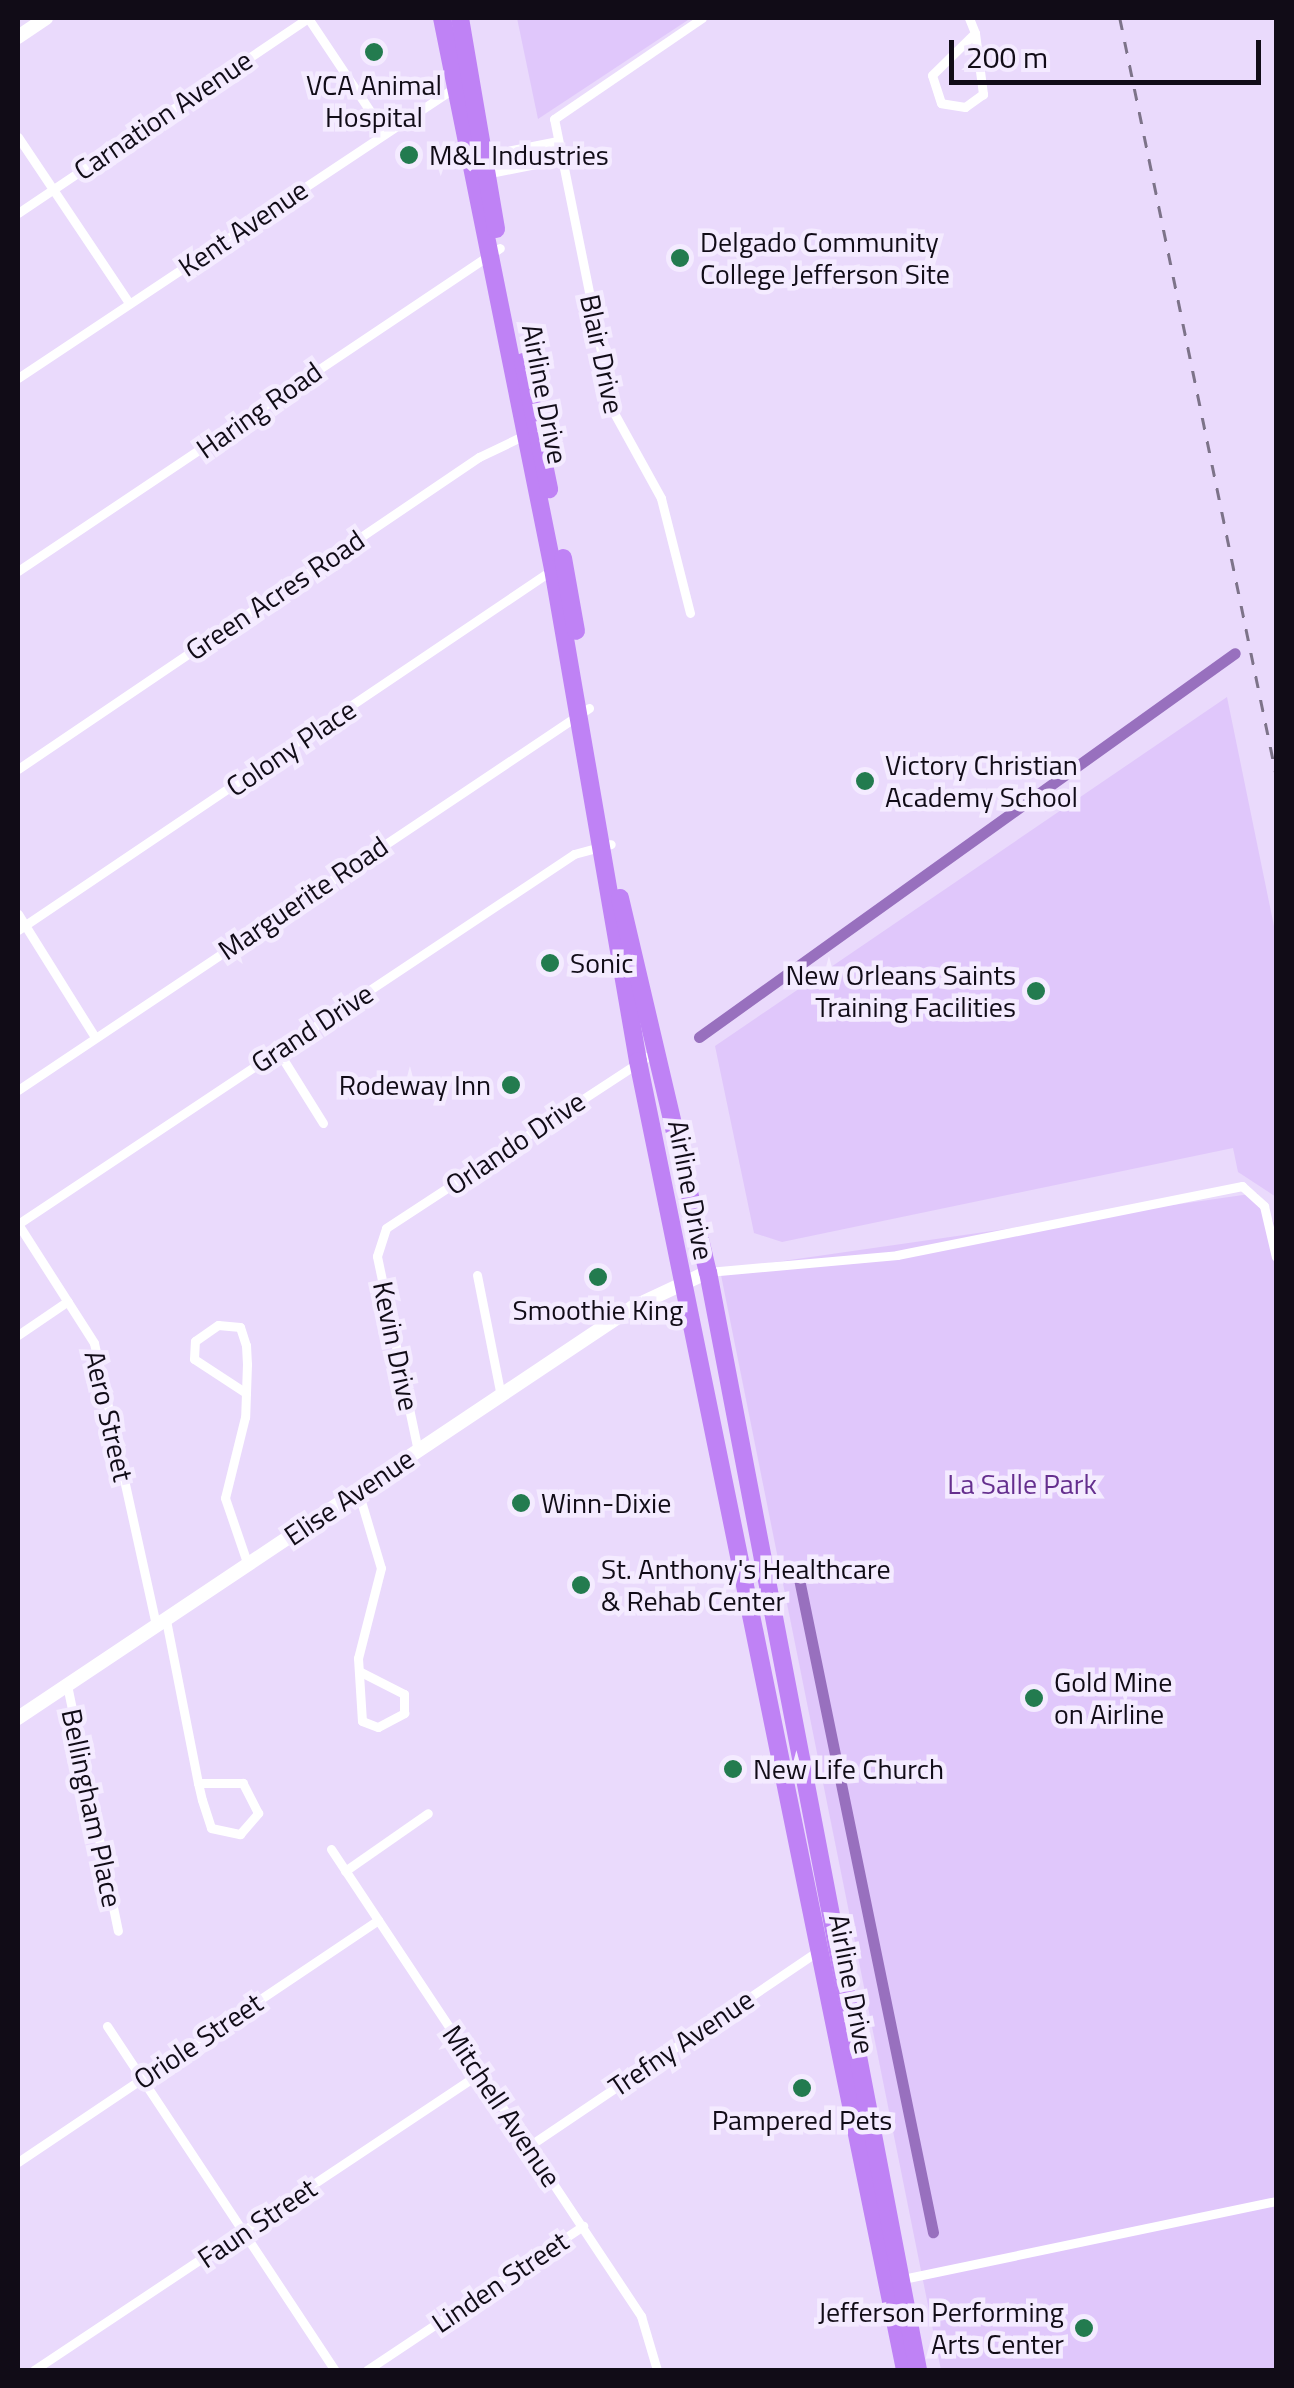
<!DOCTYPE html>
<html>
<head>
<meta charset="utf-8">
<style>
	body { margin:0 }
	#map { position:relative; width:1294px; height:2388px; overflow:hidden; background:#eadafc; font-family:"Titillium Web",sans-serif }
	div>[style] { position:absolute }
	.green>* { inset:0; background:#e0c7fb }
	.canal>* { height:11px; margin:-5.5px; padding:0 5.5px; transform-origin:5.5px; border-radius:5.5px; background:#9870be }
	.street>* { height:9px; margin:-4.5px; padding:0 4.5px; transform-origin:4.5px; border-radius:4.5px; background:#fff }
	.secondary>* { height:14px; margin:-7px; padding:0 7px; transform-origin:7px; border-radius:7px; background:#fff }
	.highway>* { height:18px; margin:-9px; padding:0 9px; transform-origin:9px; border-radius:9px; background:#bf82f5 }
	.rail>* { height:2.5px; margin-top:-1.25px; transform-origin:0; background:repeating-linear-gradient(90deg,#7d7389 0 12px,transparent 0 24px) }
	.dots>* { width:28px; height:28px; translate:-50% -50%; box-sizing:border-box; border:5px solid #f4ebff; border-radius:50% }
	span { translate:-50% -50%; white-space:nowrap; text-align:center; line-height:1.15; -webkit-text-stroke:9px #f4ebff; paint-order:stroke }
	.poi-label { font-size:28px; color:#110c17 }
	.left { translate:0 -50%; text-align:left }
	.right { translate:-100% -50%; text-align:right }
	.street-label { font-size:28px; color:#110c17 }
	.park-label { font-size:28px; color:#652f8e }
	.frame { position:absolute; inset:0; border:20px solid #110c17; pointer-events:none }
	.scale { position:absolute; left:949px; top:40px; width:312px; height:45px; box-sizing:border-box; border:5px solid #110c17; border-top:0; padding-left:12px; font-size:30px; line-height:35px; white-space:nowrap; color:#110c17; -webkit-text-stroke:8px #f4ebff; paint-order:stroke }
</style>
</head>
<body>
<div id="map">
	<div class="green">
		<i style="clip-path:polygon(517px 18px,691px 18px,538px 119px)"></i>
		<i style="clip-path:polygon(1227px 697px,1276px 936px,1276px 1197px,1238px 1172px,1233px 1148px,782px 1242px,754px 1233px,715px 1046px)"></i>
		<i style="clip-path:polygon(1257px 1193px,1276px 1227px,1276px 2370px,941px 2370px,720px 1270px)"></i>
	</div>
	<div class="canal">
		<i style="left:699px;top:1037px;width:659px;rotate:-35.62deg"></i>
		<i style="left:798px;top:1574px;width:672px;rotate:78.41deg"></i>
	</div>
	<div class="street">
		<i style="left:308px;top:18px;width:137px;rotate:56.3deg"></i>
		<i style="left:969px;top:18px;width:16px;rotate:68deg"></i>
		<i style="left:975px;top:33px;width:62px;rotate:82.5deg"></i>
		<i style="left:983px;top:94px;width:22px;rotate:144deg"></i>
		<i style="left:965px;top:107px;width:24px;rotate:-171deg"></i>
		<i style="left:941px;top:103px;width:29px;rotate:-108deg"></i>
		<i style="left:932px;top:75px;width:60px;rotate:-44.3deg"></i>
		<i style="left:18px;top:137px;width:200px;rotate:56.2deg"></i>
		<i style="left:482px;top:156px;width:76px;rotate:-11.3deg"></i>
		<i style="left:485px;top:174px;width:77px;rotate:-11.2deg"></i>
		<i style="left:18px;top:213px;width:349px;rotate:-33.9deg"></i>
		<i style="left:18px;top:378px;width:527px;rotate:-33.63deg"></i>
		<i style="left:18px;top:571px;width:580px;rotate:-33.83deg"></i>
		<i style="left:690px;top:613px;width:119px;rotate:-104.2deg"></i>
		<i style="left:661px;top:498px;width:99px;rotate:-118.9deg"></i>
		<i style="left:613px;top:411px;width:298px;rotate:-101.4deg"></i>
		<i style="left:554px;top:119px;width:179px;rotate:-34.3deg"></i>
		<i style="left:18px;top:769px;width:557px;rotate:-34.09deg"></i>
		<i style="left:479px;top:457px;width:51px;rotate:-25.6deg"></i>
		<i style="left:18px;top:914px;width:145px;rotate:58deg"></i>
		<i style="left:18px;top:930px;width:644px;rotate:-33.99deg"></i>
		<i style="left:278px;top:1051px;width:85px;rotate:58deg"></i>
		<i style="left:18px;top:1090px;width:687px;rotate:-33.78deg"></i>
		<i style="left:18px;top:1224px;width:668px;rotate:-33.64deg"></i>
		<i style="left:574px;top:854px;width:38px;rotate:-15deg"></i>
		<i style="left:18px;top:1224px;width:141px;rotate:57.4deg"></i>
		<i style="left:94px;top:1343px;width:290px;rotate:77.6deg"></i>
		<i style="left:708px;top:1272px;width:190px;rotate:-5.1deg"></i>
		<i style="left:897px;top:1255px;width:352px;rotate:-11.3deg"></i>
		<i style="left:1242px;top:1186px;width:30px;rotate:42deg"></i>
		<i style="left:1264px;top:1206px;width:52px;rotate:76.8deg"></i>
		<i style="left:477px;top:1275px;width:123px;rotate:78.8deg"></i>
		<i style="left:18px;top:1335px;width:60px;rotate:-34.2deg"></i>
		<i style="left:246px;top:1393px;width:62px;rotate:-146.8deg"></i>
		<i style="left:194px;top:1359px;width:18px;rotate:-87deg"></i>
		<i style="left:195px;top:1341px;width:28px;rotate:-35deg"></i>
		<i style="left:218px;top:1325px;width:22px;rotate:5deg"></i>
		<i style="left:240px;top:1327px;width:19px;rotate:72deg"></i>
		<i style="left:246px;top:1345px;width:19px;rotate:87deg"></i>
		<i style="left:247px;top:1364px;width:29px;rotate:92deg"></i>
		<i style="left:246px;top:1393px;width:24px;rotate:92deg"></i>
		<i style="left:245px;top:1417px;width:83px;rotate:103.9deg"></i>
		<i style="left:225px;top:1498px;width:71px;rotate:71.1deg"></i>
		<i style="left:418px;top:1451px;width:199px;rotate:-101.9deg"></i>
		<i style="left:377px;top:1256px;width:29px;rotate:-72deg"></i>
		<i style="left:386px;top:1228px;width:324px;rotate:-33.2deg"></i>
		<i style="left:358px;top:1491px;width:80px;rotate:73.4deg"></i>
		<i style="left:381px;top:1568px;width:93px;rotate:104.3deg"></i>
		<i style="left:358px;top:1658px;width:63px;rotate:86.4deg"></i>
		<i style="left:362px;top:1721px;width:17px;rotate:21deg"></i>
		<i style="left:378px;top:1727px;width:30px;rotate:-28deg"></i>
		<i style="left:404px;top:1713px;width:19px;rotate:-90deg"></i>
		<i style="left:404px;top:1694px;width:48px;rotate:-152.9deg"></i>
		<i style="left:166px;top:1620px;width:166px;rotate:78.9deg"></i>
		<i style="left:198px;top:1783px;width:17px;rotate:77deg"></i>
		<i style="left:202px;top:1800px;width:29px;rotate:72deg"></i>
		<i style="left:211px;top:1828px;width:30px;rotate:12deg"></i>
		<i style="left:240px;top:1834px;width:28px;rotate:-49deg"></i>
		<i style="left:258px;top:1813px;width:34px;rotate:-117deg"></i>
		<i style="left:243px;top:1783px;width:45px;rotate:180deg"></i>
		<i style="left:67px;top:1685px;width:251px;rotate:78.3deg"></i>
		<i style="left:331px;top:1849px;width:561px;rotate:56.42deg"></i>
		<i style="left:641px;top:2316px;width:56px;rotate:73.5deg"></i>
		<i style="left:345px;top:1871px;width:101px;rotate:-34.9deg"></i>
		<i style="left:107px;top:2026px;width:413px;rotate:56.5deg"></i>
		<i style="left:529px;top:2146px;width:349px;rotate:-34deg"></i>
		<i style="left:18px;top:2162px;width:434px;rotate:-33.9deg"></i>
		<i style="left:898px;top:2280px;width:386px;rotate:-11.8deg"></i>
		<i style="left:34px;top:2370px;width:536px;rotate:-33.66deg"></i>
		<i style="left:367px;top:2370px;width:260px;rotate:-33.7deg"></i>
	</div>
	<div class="secondary">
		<i style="left:18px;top:37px;width:34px;rotate:-34deg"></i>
		<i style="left:18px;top:1718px;width:740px;rotate:-33.75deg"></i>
		<i style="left:633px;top:1307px;width:83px;rotate:-25deg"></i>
	</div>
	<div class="highway">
		<i style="left:442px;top:18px;width:562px;rotate:78.61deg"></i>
		<i style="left:553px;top:569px;width:499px;rotate:80.2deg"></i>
		<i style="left:638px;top:1061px;width:1336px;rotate:78.47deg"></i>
		<i style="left:460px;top:18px;width:214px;rotate:80.3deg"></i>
		<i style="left:523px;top:362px;width:130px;rotate:78.4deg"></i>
		<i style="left:563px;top:558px;width:74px;rotate:79.9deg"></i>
		<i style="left:620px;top:898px;width:384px;rotate:76.8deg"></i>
		<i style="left:708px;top:1272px;width:1118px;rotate:79.17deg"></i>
	</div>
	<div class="rail">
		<i style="left:1120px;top:18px;width:771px;rotate:78.33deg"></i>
	</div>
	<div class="dots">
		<i style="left:374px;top:52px;background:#237b4f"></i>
		<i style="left:409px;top:155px;background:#237b4f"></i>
		<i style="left:680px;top:258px;background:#237b4f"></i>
		<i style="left:865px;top:781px;background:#237b4f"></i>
		<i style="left:550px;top:963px;background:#237b4f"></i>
		<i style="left:1036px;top:991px;background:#237b4f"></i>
		<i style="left:511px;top:1085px;background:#237b4f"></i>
		<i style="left:598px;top:1277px;background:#237b4f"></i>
		<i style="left:521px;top:1503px;background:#237b4f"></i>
		<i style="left:581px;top:1585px;background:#237b4f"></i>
		<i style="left:1034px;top:1698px;background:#237b4f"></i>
		<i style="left:733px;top:1769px;background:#237b4f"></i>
		<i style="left:802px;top:2088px;background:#237b4f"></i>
		<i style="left:1084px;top:2328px;background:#237b4f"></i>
	</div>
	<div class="poi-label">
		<span style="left:374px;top:101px">VCA Animal<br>Hospital</span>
		<span class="left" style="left:429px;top:155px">M&amp;L Industries</span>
		<span class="left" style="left:700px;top:258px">Delgado Community<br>College Jefferson Site</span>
		<span class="left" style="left:885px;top:781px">Victory Christian<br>Academy School</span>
		<span class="left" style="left:570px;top:963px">Sonic</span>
		<span class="right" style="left:1016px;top:991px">New Orleans Saints<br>Training Facilities</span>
		<span class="right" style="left:491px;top:1085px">Rodeway Inn</span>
		<span style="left:598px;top:1310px">Smoothie King</span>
		<span class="left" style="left:541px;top:1503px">Winn-Dixie</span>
		<span class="left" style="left:601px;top:1585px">St. Anthony's Healthcare<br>&amp; Rehab Center</span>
		<span class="left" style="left:1054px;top:1698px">Gold Mine<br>on Airline</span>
		<span class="left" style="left:753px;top:1769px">New Life Church</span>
		<span style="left:802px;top:2120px">Pampered Pets</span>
		<span class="right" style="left:1064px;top:2328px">Jefferson Performing<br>Arts Center</span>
	</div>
	<div class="street-label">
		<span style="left:163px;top:115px;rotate:-34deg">Carnation Avenue</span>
		<span style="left:243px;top:228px;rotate:-34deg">Kent Avenue</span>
		<span style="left:602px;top:354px;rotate:78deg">Blair Drive</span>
		<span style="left:545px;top:394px;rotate:79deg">Airline Drive</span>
		<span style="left:259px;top:410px;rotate:-35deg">Haring Road</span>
		<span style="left:275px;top:595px;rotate:-34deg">Green Acres Road</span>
		<span style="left:291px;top:748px;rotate:-34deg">Colony Place</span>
		<span style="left:303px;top:898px;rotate:-34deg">Marguerite Road</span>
		<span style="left:312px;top:1028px;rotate:-33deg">Grand Drive</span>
		<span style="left:515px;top:1143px;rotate:-34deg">Orlando Drive</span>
		<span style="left:691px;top:1190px;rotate:79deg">Airline Drive</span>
		<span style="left:396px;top:1346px;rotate:78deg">Kevin Drive</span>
		<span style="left:109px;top:1416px;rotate:77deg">Aero Street</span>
		<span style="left:349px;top:1497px;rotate:-34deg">Elise Avenue</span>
		<span style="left:92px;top:1808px;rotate:78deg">Bellingham Place</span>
		<span style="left:852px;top:1984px;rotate:79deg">Airline Drive</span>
		<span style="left:198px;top:2041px;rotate:-34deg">Oriole Street</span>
		<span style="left:681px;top:2043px;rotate:-34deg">Trefny Avenue</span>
		<span style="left:502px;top:2106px;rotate:56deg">Mitchell Avenue</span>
		<span style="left:257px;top:2223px;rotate:-34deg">Faun Street</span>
		<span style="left:500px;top:2282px;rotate:-34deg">Linden Street</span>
	</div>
	<div class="park-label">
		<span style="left:1022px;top:1484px">La Salle Park</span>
	</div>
	<div class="frame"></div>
	<div class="scale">200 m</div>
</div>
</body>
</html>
